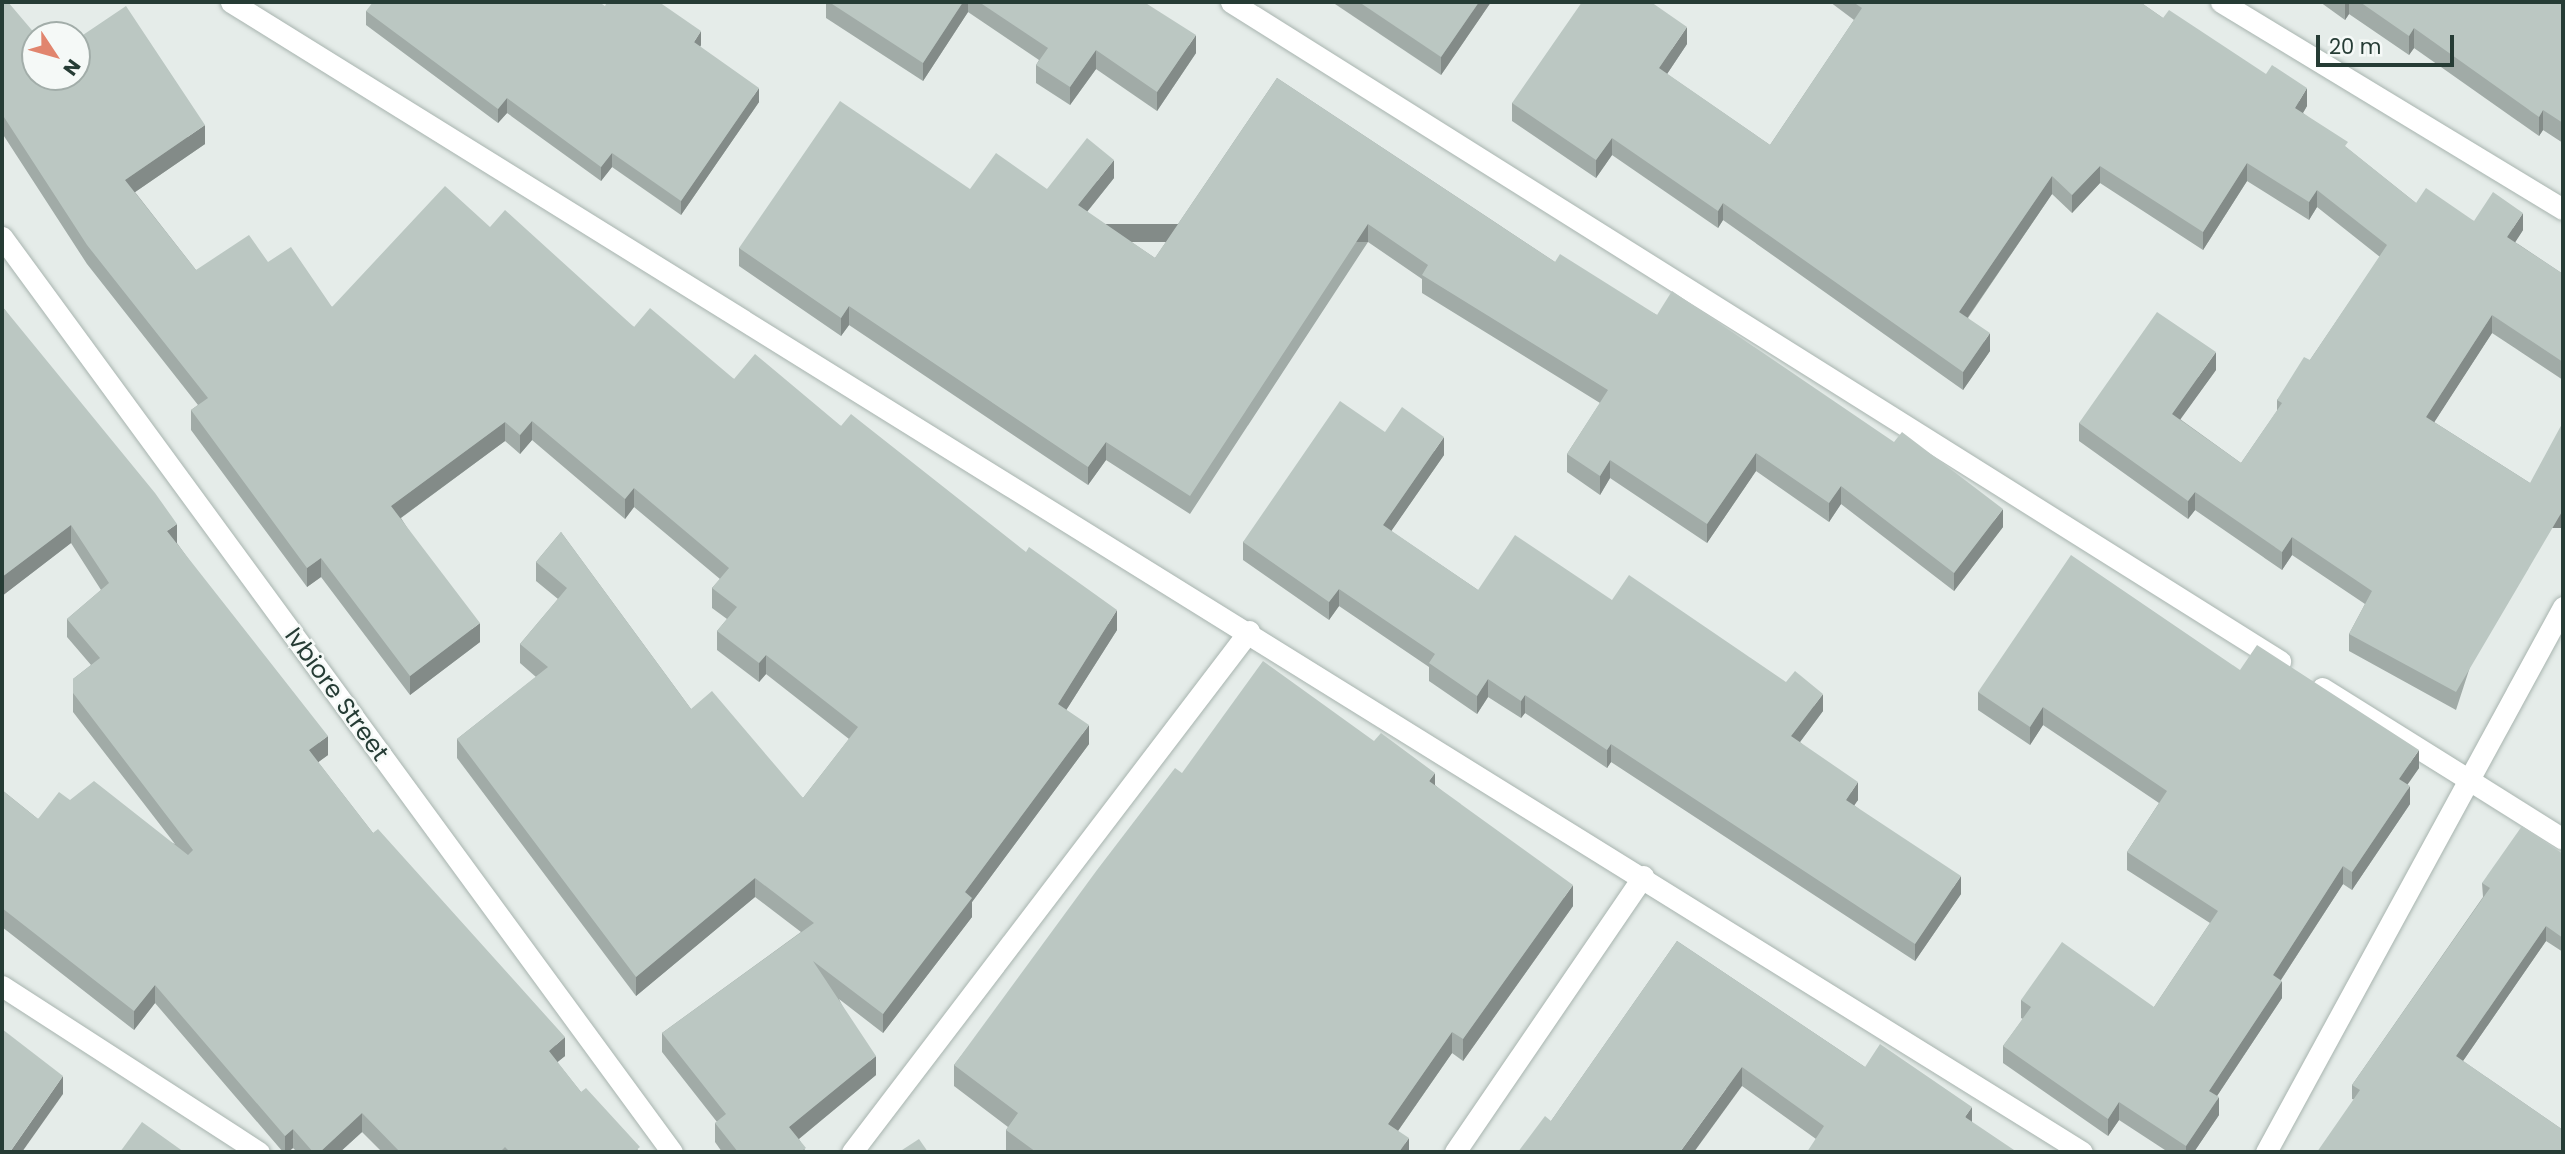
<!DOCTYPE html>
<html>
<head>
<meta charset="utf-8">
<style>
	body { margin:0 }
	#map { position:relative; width:2565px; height:1154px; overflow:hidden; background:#e5ece9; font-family:Poppins,sans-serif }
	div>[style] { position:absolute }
	.roads { filter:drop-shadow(0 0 2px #a8b4af) drop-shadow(0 0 2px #a8b4af) }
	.lane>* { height:21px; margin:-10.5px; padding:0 10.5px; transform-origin:10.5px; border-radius:10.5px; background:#fff }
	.street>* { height:21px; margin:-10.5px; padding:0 10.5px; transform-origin:10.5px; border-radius:10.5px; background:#fff }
	.wall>* { inset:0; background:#a1aba7 }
	.shaded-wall>* { inset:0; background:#838b88; transform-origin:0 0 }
	.building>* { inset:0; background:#bbc7c2 }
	span { translate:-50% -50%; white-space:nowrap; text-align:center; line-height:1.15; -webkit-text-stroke:5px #f5f9f7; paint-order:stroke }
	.street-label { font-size:24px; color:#263c35 }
	.frame { position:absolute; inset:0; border:4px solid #263c35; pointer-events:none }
	.north { position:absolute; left:21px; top:21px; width:70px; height:70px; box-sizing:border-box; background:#f5f9f7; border:2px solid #a2ada9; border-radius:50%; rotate:126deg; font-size:19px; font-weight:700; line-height:28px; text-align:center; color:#263c35 }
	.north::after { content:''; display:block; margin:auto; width:24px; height:32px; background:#e1856e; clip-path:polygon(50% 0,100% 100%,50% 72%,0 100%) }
	.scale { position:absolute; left:2316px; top:35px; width:138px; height:32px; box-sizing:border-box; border:4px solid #263c35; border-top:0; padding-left:9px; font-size:21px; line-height:24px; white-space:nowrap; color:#263c35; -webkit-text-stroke:5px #f5f9f7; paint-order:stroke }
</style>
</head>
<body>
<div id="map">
	<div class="roads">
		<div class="lane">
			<i style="left:2469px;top:780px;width:111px;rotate:32.1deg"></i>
		</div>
		<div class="street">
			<i style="left:231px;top:2px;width:2179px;rotate:31.85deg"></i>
			<i style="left:1231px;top:2px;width:1239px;rotate:32.14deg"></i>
			<i style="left:2221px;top:2px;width:400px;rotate:31.2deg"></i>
			<i style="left:2px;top:237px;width:1134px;rotate:53.79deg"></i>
			<i style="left:2322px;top:688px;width:173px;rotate:32deg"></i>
			<i style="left:2px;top:986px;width:306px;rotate:32.9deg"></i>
			<i style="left:852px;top:1152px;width:655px;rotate:-52.69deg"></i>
			<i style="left:1455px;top:1152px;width:334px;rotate:-55.7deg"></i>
			<i style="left:2266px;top:1152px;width:621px;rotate:-61.41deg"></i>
		</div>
	</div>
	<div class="wall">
		<i style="clip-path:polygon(2px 2px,35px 77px,205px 144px,135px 192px,196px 270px,268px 262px,332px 307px,490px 227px,634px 327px,734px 379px,841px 426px,1117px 630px,1066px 710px,1089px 744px,972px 902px,972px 917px,883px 1033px,839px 999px,876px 1075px,799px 1139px,806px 1152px,722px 1152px,715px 1142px,715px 1123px,717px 1122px,662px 1052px,662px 1033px,801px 932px,755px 897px,636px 996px,457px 758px,457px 739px,536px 677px,520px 663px,520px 644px,558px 599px,536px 581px,536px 562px,561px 532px,691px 709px,803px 798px,849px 739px,766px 674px,759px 682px,717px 650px,717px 631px,727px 619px,712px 608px,712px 588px,720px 579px,634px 507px,625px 519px,532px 440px,520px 454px,505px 441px,401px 518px,480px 642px,410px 695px,321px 577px,307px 587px,191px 430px,191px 410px,198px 405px,87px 264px,2px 133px)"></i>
		<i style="clip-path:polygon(826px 2px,1144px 2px,1196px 53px,1157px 111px,1096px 69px,1070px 105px,1036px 83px,1036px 65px,1039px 60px,968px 12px,923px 81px,826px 18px)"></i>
		<i style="clip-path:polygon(1332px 2px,1491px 2px,1441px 75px)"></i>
		<i style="clip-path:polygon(1830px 2px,2140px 2px,2163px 18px,2307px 106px,2303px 113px,2416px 203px,2474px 221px,2523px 230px,2515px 242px,2563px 274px,2563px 380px,2492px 333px,2434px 422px,2530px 483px,2456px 710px,2349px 651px,2349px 634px,2365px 604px,2292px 555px,2282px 570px,2195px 510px,2188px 519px,2079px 441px,2079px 423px,2216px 370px,2180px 419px,2241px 463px,2277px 411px,2277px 400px,2310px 360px,2380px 257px,2317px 207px,2309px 220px,2247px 181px,2203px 250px,2100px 183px,2072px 213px,2052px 194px,1968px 318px,1990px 351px,1963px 390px,1723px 220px,1718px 228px,1612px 155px,1596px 178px,1512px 121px,1512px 103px,1687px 44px,1667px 74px,1770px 145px,1854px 20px)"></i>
		<i style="clip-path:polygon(2320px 2px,2563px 2px,2563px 143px,2543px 130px,2539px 136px,2414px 48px,2409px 55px,2349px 14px,2345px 20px)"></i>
		<i style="clip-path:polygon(605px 6px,701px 45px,700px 47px,759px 102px,681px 215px,612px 167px,601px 181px,507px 113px,498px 123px,366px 25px,366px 11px)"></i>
		<i style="clip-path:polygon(1277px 78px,1555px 262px,1657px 315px,2003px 527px,1954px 591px,1841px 504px,1829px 522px,1756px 471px,1707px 543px,1610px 478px,1600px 495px,1567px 472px,1567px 454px,1600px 403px,1422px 293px,1422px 279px,1368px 242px,1190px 514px,1106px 460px,1088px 485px,849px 325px,841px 336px,739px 266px,739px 248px,970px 189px,1047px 189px,1114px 178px,1087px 212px,1155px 258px)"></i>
		<i style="clip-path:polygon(2px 306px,177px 543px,328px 755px,318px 762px,373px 833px,565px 1056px,557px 1062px,581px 1092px,640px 1152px,382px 1152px,362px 1132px,340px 1152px,297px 1152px,293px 1148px,288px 1152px,283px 1152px,155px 1003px,134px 1030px,2px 927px,2px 790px,38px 819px,70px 800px,175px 844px,73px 712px,73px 679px,91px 665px,67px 637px,67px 619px,101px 590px,71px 543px,2px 596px)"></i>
		<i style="clip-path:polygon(1385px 432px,1444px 455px,1391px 531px,1478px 590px,1612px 600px,1823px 711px,1800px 742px,1858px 800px,1854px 805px,1961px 894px,1915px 961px,1611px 762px,1607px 768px,1525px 713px,1521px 718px,1488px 697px,1477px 714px,1429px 681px,1429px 667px,1339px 606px,1329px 620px,1243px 560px,1243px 542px)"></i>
		<i style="clip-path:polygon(2240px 670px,2419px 768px,2407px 784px,2410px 804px,2352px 890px,2343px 884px,2281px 980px,2282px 998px,2217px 1096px,2219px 1115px,2194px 1152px,2168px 1152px,2119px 1120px,2108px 1136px,2003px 1063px,2003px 1046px,2023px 1019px,2021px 1018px,2021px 1000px,2154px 1007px,2210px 923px,2127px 870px,2127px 852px,2159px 803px,2043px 725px,2030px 745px,1978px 710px,1978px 692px)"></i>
		<i style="clip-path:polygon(1182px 773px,1435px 785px,1573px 906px,1463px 1061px,1452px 1053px,1398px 1131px,1409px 1152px,1007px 1152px,1006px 1151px,1006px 1130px,1008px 1127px,954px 1086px,954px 1065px)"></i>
		<i style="clip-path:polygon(2563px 854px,2563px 952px,2546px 941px,2463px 1061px,2563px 1130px,2563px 1152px,2352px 1099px,2352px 1085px,2483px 897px,2482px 883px)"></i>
		<i style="clip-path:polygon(1677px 941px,1865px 1067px,1972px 1121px,1816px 1139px,1742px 1086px,1551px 1121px)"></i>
	</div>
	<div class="shaded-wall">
		<i style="clip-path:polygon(963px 2px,968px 2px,968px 12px,923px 81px,923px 63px)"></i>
		<i style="clip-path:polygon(1479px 2px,1491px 2px,1441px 75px,1441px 57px)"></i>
		<i style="clip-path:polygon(2345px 2px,2349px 2px,2349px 14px,2345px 20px)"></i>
		<i style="clip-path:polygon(1687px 27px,1687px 44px,1659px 86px,1659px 68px)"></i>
		<i style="clip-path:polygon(2414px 28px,2414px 48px,2409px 55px,2409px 36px)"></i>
		<i style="clip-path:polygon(701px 31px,701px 45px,694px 56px,694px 42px)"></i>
		<i style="clip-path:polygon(1196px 35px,1196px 53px,1157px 111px,1157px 92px)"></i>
		<i style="clip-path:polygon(1096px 50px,1096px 69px,1070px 105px,1070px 87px)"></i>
		<i style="clip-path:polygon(759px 88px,759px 102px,681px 215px,681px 201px)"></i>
		<i style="clip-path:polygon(2307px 88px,2307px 106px,2295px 126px,2295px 108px)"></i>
		<i style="clip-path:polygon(507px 98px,507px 113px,498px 123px,498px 109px)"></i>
		<i style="clip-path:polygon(2543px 110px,2543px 130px,2539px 136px,2539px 117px)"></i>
		<i style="clip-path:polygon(205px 125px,205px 144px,125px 199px,125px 180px)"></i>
		<i style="clip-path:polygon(1612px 138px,1612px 155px,1596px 178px,1596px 160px)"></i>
		<i style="clip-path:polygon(612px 153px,612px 167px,601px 181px,601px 167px)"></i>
		<i style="clip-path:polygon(1114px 160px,1114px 178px,1078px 223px,1078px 205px)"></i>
		<i style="clip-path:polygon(2247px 163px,2247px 181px,2203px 250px,2203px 232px)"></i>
		<i style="clip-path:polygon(2100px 166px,2100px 183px,2072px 213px,2072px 195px)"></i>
		<i style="clip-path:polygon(2052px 176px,2052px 194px,1959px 330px,1959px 312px)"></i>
		<i style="clip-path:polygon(2317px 190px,2317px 207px,2309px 220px,2309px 202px)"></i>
		<i style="clip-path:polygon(1723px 203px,1723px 220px,1718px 228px,1718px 211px)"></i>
		<i style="clip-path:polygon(2523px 213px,2523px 230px,2507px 255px,2507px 237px)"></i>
		<i style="left:1368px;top:224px;width:18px;height:325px;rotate:90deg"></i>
		<i style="clip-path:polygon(849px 306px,849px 325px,841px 336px,841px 318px)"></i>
		<i style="clip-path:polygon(2492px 315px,2492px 333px,2426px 435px,2426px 417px)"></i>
		<i style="clip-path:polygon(1990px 333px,1990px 351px,1963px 390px,1963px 372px)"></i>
		<i style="clip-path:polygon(2216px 352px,2216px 370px,2172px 431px,2172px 414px)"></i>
		<i style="clip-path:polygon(532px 421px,532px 440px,520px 454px,520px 435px)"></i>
		<i style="clip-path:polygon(505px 422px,505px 441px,391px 525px,391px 506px)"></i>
		<i style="clip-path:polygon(1444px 437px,1444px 455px,1383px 543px,1383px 525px)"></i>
		<i style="clip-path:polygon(1106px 442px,1106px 460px,1088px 485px,1088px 467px)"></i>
		<i style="clip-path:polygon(1756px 453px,1756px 471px,1707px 543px,1707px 524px)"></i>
		<i style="clip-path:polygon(1610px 460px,1610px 478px,1600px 495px,1600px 476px)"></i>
		<i style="clip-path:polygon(1841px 486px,1841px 504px,1829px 522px,1829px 503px)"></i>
		<i style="clip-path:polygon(634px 488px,634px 507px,625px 519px,625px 499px)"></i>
		<i style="clip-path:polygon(2195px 492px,2195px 510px,2188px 519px,2188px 501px)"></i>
		<i style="clip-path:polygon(2003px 509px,2003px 527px,1954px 591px,1954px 573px)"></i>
		<i style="left:2563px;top:510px;width:18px;height:211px;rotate:90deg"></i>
		<i style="clip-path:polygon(177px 524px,177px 543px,167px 549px,167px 531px)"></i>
		<i style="clip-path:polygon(71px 525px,71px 543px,2px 596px,2px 577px)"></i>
		<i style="clip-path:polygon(2292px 537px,2292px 555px,2282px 570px,2282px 552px)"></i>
		<i style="clip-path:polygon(321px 558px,321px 577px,307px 587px,307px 568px)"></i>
		<i style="clip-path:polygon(1339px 589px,1339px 606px,1329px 620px,1329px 602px)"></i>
		<i style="clip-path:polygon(1117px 610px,1117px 630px,1058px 723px,1058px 704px)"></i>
		<i style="clip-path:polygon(480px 623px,480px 642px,410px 695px,410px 676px)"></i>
		<i style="clip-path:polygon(766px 655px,766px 674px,759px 682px,759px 663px)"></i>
		<i style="clip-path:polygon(1488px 679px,1488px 697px,1477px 714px,1477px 696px)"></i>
		<i style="clip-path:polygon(1823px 694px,1823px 711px,1791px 754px,1791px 736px)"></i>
		<i style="clip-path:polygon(1525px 695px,1525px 713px,1521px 718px,1521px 701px)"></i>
		<i style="clip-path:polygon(2043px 707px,2043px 725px,2030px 745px,2030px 727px)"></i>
		<i style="clip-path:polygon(1089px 725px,1089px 744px,972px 902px,972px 917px,883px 1033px,883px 1014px,965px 892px)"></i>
		<i style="clip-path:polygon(328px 736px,328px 755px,309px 769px,309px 750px)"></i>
		<i style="clip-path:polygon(1611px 744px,1611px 762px,1607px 768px,1607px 750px)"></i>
		<i style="clip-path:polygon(2419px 750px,2419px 768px,2399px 797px,2399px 779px)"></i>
		<i style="clip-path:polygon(1435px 773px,1435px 794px,1429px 781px)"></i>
		<i style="clip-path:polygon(1858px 782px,1858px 800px,1846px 817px,1846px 800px)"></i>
		<i style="clip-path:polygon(2410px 786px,2410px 804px,2352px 890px,2352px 872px)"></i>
		<i style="clip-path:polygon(2343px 866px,2343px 884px,2273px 992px,2273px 975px)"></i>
		<i style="clip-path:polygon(1961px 876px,1961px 894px,1915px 961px,1915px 944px)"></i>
		<i style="clip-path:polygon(755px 878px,755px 897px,636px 996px,636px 977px)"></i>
		<i style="clip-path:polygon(1573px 885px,1573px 906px,1463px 1061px,1463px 1039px)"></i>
		<i style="clip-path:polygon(2546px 926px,2546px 941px,2456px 1071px,2456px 1056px)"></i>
		<i style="clip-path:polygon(2282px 981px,2282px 998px,2209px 1108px,2209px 1091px)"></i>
		<i style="clip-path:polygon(155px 985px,155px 1003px,134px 1030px,134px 1011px)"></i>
		<i style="clip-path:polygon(1452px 1032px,1452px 1053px,1388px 1145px,1388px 1124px)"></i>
		<i style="clip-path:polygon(565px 1037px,565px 1056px,549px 1069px,549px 1051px)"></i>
		<i style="clip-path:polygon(876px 1056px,876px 1075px,789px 1147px,789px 1127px)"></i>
		<i style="clip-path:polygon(1742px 1067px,1742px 1086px,1694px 1152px,1680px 1152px)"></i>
		<i style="clip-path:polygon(63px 1076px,63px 1094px,22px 1152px,10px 1152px)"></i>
		<i style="clip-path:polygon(2219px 1097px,2219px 1115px,2194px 1152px,2186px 1152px,2186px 1146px)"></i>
		<i style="clip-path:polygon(2119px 1102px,2119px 1120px,2108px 1136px,2108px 1119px)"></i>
		<i style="clip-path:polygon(1972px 1107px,1972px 1126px,1965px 1117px)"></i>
		<i style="clip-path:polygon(362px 1113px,362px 1132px,340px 1152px,320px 1152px)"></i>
		<i style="clip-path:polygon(293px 1129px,293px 1148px,288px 1152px,285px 1152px,285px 1136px)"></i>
		<i style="clip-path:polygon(1409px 1138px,1409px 1152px,1399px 1152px)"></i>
	</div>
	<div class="building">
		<i style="clip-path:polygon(2px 2px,8px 2px,36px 35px,35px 77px,77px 77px,77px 39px,126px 6px,205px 125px,125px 180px,196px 270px,249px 235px,268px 262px,291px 247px,332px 307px,445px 186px,490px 227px,505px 210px,634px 327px,650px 308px,734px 379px,755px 354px,841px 426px,851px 414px,1026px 552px,1029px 547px,1117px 610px,1058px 704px,1089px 725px,965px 892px,972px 898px,883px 1014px,813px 961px,876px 1056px,789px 1127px,806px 1148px,800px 1152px,738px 1152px,715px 1123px,726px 1114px,662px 1033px,814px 923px,755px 878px,636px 977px,457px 739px,548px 667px,520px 644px,567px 588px,536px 562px,561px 532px,691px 709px,712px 691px,803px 798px,858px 727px,766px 655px,759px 663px,717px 631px,737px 607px,712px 588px,729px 568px,634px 488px,625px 499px,532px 421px,520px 435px,505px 422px,391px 506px,480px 623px,410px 676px,321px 558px,307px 568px,191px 410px,208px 398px,87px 245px,2px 114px)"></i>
		<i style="clip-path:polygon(373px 2px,599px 2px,605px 6px,607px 2px,659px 2px,701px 31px,694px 42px,759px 88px,681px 201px,612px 153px,601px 167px,507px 98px,498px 109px,366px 11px)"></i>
		<i style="clip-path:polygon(829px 2px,963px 2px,923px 63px)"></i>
		<i style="clip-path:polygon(979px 2px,1144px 2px,1196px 35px,1157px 92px,1096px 50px,1070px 87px,1036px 65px,1048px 48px)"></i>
		<i style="clip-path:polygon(1359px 2px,1479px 2px,1441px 57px)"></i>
		<i style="clip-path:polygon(1582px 2px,1651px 2px,1687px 27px,1659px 68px,1770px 145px,1862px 8px,1853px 2px,2140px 2px,2163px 18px,2169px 10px,2266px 74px,2272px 65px,2307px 88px,2295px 108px,2348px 142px,2345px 146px,2416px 203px,2426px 188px,2474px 221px,2493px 192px,2523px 213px,2507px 237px,2563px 274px,2563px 362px,2492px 315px,2426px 417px,2530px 483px,2563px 422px,2563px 510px,2456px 692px,2349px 634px,2372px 591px,2292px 537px,2282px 552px,2195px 492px,2188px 501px,2079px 423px,2157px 312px,2216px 352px,2172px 414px,2241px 463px,2282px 403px,2277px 400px,2304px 357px,2310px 360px,2387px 245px,2317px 190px,2309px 202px,2247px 163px,2203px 232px,2100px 166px,2072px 195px,2052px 176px,1959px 312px,1990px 333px,1963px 372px,1723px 203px,1718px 211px,1612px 138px,1596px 160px,1512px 103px)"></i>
		<i style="clip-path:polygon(2360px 2px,2563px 2px,2563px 123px,2543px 110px,2539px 117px,2414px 28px,2409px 36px)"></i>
		<i style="clip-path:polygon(1277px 78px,1555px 262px,1560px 254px,1657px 315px,1672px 291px,1894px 442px,1902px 432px,2003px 509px,1954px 573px,1841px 486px,1829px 503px,1756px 453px,1707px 524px,1610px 460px,1600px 476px,1567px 454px,1608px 390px,1422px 275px,1428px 265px,1368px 224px,1190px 496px,1106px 442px,1088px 467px,849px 306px,841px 318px,739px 248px,840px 101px,970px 189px,996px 153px,1047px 189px,1087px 138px,1114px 160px,1078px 205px,1155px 258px)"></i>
		<i style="clip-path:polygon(2px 306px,155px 493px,177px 524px,167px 531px,328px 736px,309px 750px,373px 833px,378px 829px,565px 1037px,549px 1051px,581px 1092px,586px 1088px,640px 1147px,634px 1152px,510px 1152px,505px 1147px,500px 1152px,400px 1152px,362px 1113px,320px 1152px,313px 1152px,293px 1129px,285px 1136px,155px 985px,134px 1011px,2px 908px,2px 790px,38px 819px,59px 792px,70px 800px,94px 781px,188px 855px,193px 850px,73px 693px,73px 679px,100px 658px,67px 619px,109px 583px,71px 525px,2px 577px)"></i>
		<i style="clip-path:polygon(1340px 401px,1385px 432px,1402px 407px,1444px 437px,1383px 525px,1478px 590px,1515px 535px,1612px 600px,1629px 575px,1786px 682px,1795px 671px,1823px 694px,1791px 736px,1858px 782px,1846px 800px,1961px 876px,1915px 944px,1611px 744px,1607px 750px,1525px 695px,1521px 701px,1488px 679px,1477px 696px,1429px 663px,1435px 654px,1339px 589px,1329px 602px,1243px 542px)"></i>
		<i style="clip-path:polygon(2071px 555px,2240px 670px,2257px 645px,2419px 750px,2399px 779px,2410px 786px,2352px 872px,2343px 866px,2273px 975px,2282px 981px,2209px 1091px,2219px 1097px,2186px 1146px,2119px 1102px,2108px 1119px,2003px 1046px,2031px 1007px,2021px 1000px,2062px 942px,2154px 1007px,2218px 911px,2127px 852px,2167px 791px,2043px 707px,2030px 727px,1978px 692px)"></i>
		<i style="clip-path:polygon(1263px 661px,1374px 741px,1381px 733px,1435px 773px,1429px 781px,1573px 885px,1463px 1039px,1452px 1032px,1388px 1124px,1409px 1138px,1399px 1152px,1036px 1152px,1006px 1130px,1018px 1113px,954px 1065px,1097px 870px,1175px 768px,1182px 773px)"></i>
		<i style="clip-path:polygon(2522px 826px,2563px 854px,2563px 938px,2546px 926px,2456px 1056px,2563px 1130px,2563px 1152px,2317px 1152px,2360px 1090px,2352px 1085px,2490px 888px,2482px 883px)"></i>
		<i style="clip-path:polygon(1677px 941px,1865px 1067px,1880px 1044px,1972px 1107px,1965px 1117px,2017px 1152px,1807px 1152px,1824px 1126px,1742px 1067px,1680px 1152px,1518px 1152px,1545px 1116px,1551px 1121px)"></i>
		<i style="clip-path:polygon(2px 1029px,63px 1076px,10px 1152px,2px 1152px)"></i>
		<i style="clip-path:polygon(142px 1122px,184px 1152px,120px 1152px)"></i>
		<i style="clip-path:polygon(919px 1139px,928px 1152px,899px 1152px)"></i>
	</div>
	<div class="street-label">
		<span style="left:337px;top:694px;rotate:54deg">Ivbiore Street</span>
	</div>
	<div class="frame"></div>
	<div class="north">N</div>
	<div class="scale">20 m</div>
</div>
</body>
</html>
